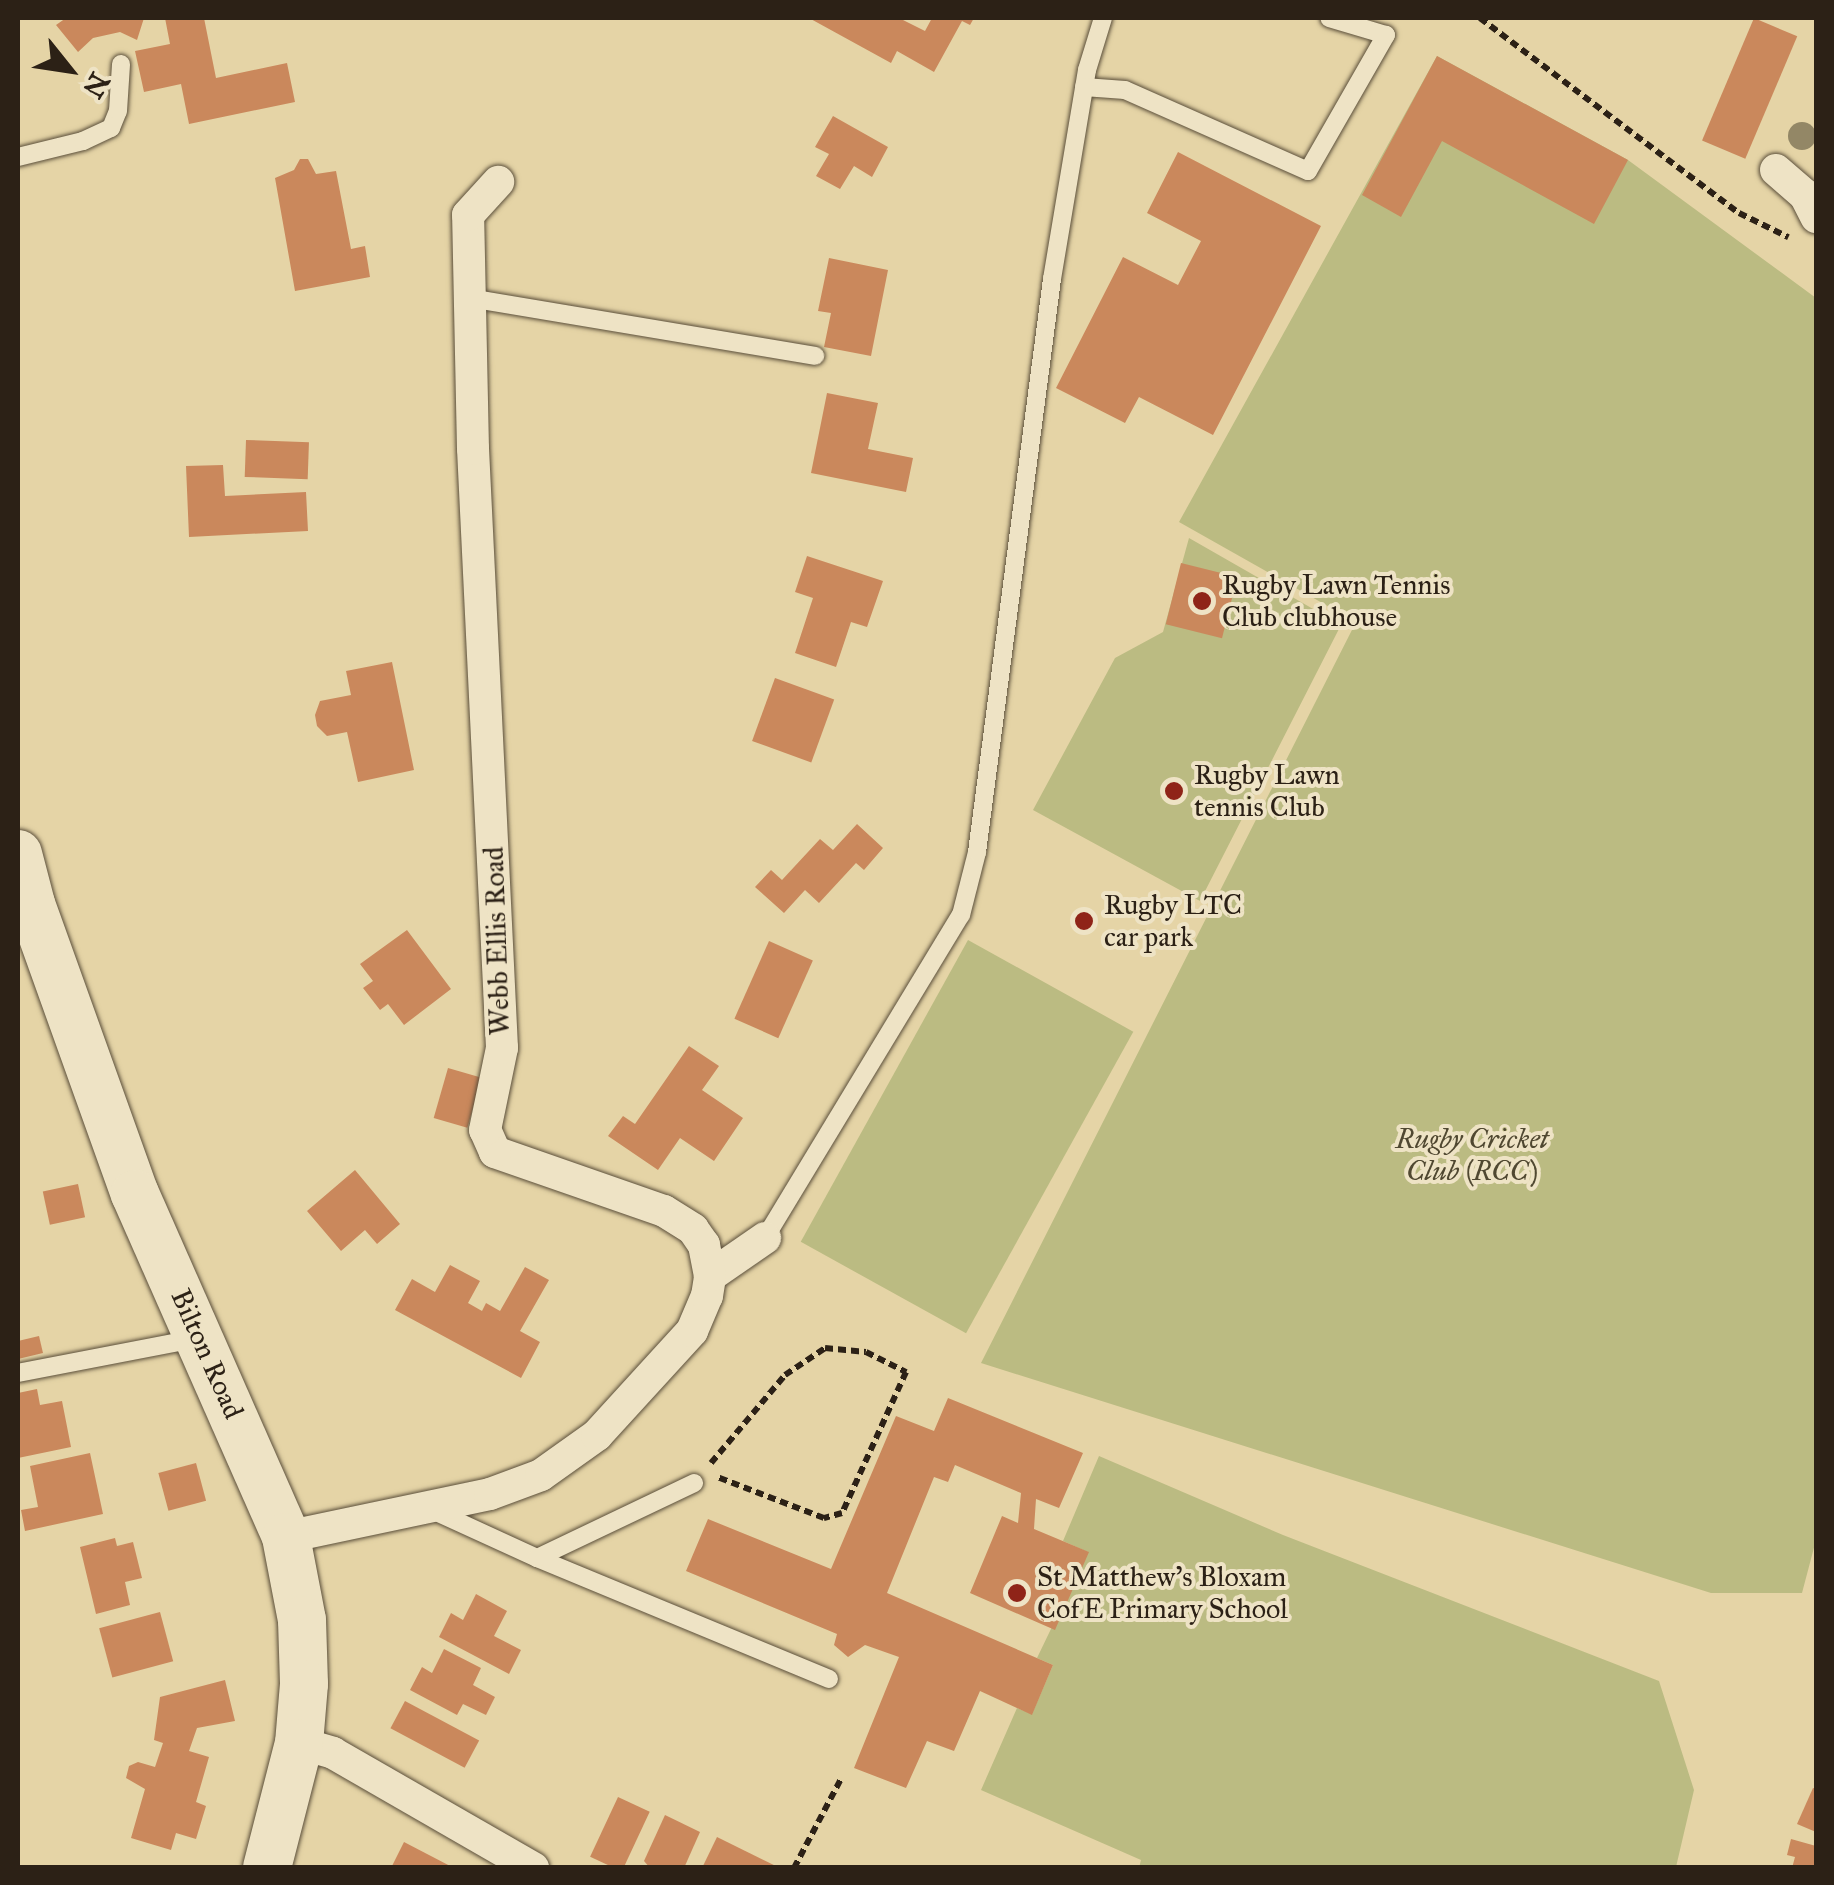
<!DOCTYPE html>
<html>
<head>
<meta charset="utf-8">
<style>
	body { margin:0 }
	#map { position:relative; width:1834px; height:1885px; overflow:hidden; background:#e5d4a6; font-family:"IM FELL Great Primer",serif }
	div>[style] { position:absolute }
	.green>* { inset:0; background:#bbbb82; transform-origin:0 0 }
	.building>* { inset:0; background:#ca885c; transform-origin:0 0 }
	.path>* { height:6px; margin-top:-3px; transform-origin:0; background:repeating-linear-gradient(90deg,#2c2116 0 8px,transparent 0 13px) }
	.roads { filter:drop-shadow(0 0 2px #5a4e3a) drop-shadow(0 0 2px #5a4e3a) }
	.service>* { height:18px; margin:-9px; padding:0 9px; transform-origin:9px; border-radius:9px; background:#eee3c5 }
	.minor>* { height:32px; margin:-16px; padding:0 16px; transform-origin:16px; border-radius:16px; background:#eee3c5 }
	.secondary>* { height:48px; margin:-24px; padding:0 24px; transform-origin:24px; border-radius:24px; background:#eee3c5 }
	.trees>* { width:28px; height:28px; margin:-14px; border-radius:50%; background:#938766 }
	.dots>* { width:28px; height:28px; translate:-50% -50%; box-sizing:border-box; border:5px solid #eee3c5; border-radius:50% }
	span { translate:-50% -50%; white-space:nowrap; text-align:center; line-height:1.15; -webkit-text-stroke:8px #eee3c5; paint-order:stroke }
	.poi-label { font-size:28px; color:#2c2116 }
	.left { translate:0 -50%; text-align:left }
	.street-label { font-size:28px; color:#2c2116 }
	.park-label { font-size:28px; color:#504831; font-style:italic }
	.frame { position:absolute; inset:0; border:20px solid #2c2116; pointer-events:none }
	.north { position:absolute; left:20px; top:20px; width:100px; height:100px; -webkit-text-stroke:8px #eee3c5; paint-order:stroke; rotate:120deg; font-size:28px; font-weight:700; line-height:40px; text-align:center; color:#2c2116 }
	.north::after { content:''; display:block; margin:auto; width:35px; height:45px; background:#2c2116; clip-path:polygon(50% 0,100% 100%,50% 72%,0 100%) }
</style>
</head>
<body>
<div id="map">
	<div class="green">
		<i style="clip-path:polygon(1437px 56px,1628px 160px,1816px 298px,1816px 1540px,1802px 1593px,1711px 1593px,981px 1363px,1356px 622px,1179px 522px)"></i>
		<i style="clip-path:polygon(1189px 538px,1341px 625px,1200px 901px,1033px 810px,1115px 658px,1163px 632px)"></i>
		<i style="left:968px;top:940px;width:189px;height:345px;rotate:29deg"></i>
		<i style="clip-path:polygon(1099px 1456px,1283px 1535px,1659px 1681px,1694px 1790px,1676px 1867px,1139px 1868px,1141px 1860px,981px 1790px,1017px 1708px,1032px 1714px,1053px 1665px,1037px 1658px,1088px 1552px,1063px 1541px)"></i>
	</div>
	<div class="building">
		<i style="clip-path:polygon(66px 18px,144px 18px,137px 40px,120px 32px,93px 38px,78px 52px,56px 25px)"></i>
		<i style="clip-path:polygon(165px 18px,204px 18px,216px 78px,287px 63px,295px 102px,189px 124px,181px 84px,144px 92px,135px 51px,170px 44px)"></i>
		<i style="clip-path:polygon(809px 18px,899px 18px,925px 31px,932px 18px,974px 18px,970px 25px,962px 21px,934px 72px,897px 51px,891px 63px)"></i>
		<i style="left:1754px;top:18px;width:47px;height:133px;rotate:23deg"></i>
		<i style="clip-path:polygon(1437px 56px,1628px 160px,1594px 224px,1442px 141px,1401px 217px,1362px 195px)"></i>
		<i style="clip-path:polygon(833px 116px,888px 147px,872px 177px,854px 166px,840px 189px,816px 176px,829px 154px,815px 147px)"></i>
		<i style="clip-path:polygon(1178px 152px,1321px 226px,1213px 435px,1139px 397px,1125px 423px,1056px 388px,1123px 257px,1178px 285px,1201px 241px,1147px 213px)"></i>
		<i style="clip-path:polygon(300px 159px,308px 159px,316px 174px,336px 171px,351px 249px,365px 246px,370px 277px,295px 291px,275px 178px,294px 170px)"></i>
		<i style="clip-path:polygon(829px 258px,888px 270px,871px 356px,824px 347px,831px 313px,818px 311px)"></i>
		<i style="clip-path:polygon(827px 393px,878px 403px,868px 449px,913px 458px,906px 492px,811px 473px)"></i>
		<i style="left:246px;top:440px;width:63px;height:37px;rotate:2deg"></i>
		<i style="clip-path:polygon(223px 465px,225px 496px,306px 492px,308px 531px,189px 537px,186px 466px)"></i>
		<i style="clip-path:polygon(807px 556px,883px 581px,867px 627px,851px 622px,836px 667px,795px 653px,813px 598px,795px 592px)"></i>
		<i style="left:1181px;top:563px;width:58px;height:63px;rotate:14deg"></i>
		<i style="clip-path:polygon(392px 662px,414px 770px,358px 782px,347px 732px,327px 736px,317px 726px,315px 715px,320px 701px,351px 695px,346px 671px)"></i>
		<i style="left:775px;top:678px;width:63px;height:67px;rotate:20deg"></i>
		<i style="clip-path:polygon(857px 824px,883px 848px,864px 870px,856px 863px,819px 903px,805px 890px,784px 913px,755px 887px,771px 870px,782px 880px,820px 839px,833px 850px)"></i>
		<i style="clip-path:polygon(407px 930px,451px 989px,404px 1025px,388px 1004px,380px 1010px,363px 988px,373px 981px,360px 964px)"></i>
		<i style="left:769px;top:941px;width:48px;height:85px;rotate:24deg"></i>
		<i style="clip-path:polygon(689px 1046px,719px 1066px,702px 1090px,743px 1118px,714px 1161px,680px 1138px,658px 1170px,608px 1136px,623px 1116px,635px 1124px)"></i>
		<i style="left:448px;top:1068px;width:35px;height:52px;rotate:16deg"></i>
		<i style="clip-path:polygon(355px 1170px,400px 1224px,377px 1244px,365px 1230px,341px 1251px,307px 1211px)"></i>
		<i style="left:78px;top:1184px;width:34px;height:36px;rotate:78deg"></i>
		<i style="clip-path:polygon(450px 1265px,480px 1281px,468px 1303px,482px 1311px,486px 1303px,500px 1311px,525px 1267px,549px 1280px,520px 1331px,540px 1342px,521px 1378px,395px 1310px,412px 1279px,435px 1292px)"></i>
		<i style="clip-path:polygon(39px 1336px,43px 1353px,18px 1359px,18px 1341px)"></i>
		<i style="clip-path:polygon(37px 1389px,40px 1405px,62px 1401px,71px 1447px,18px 1458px,18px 1393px)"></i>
		<i style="clip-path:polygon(948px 1398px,1083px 1453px,1059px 1508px,1036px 1499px,1034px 1529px,1089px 1552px,1055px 1630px,970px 1593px,1002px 1516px,1018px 1523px,1021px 1493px,955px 1465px,948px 1482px,934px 1477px,887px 1593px,1053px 1665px,1032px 1715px,980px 1691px,954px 1751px,927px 1741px,906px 1788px,854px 1768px,899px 1657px,865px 1645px,848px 1657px,834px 1645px,837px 1634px,686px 1571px,708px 1519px,831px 1569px,896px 1416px,934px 1431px)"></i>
		<i style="clip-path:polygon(90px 1453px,103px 1514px,25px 1531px,21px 1510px,38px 1507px,30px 1466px)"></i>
		<i style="left:196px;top:1463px;width:39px;height:39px;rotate:75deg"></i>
		<i style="clip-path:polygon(115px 1538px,117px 1546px,133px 1542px,142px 1578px,125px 1582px,130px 1605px,96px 1614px,80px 1547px)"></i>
		<i style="clip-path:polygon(476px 1594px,507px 1611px,494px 1636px,521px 1650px,509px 1674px,439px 1637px,451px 1613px,463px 1620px)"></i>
		<i style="left:160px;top:1612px;width:51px;height:63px;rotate:75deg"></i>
		<i style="clip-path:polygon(444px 1649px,481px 1668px,473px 1685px,495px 1697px,486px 1715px,463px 1704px,457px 1715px,410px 1690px,422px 1667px,432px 1673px)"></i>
		<i style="clip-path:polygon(225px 1680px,235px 1721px,197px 1728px,189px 1751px,209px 1757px,196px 1802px,206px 1806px,196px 1839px,176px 1833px,171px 1850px,131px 1838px,145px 1789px,126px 1778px,129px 1766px,138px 1762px,155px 1767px,163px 1743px,154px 1740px,160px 1697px)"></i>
		<i style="left:405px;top:1701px;width:84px;height:31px;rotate:28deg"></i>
		<i style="clip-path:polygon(1813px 1788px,1816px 1789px,1816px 1832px,1797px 1824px)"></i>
		<i style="left:618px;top:1797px;width:35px;height:66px;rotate:25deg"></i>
		<i style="clip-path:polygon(665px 1815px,700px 1832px,684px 1868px,650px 1868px,644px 1861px)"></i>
		<i style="clip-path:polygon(717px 1837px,780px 1868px,702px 1868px)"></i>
		<i style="clip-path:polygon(1791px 1839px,1816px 1846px,1816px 1868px,1792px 1868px,1795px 1857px,1787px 1855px)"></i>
		<i style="clip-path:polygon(404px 1842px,454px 1868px,391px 1868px)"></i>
	</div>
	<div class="path">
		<i style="left:1480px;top:18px;width:324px;rotate:37deg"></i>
		<i style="left:1739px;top:213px;width:55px;rotate:26.1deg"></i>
		<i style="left:711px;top:1463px;width:115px;rotate:-49.9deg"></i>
		<i style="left:785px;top:1375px;width:48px;rotate:-34deg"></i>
		<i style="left:825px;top:1348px;width:41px;rotate:5.6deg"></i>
		<i style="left:866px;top:1352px;width:45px;rotate:26.6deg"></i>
		<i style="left:906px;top:1372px;width:155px;rotate:114.4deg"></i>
		<i style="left:842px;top:1513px;width:19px;rotate:164deg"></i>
		<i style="left:824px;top:1518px;width:115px;rotate:-159deg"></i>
		<i style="left:794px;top:1868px;width:101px;rotate:-62.2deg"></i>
	</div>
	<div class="roads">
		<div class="service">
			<i style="left:1084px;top:87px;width:41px;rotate:4.2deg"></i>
			<i style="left:1125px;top:90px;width:200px;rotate:23.9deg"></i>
			<i style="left:1308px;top:171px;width:157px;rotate:-60.2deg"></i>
			<i style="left:1386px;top:35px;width:59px;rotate:-163.4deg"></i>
			<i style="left:18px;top:157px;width:67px;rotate:-13.8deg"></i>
			<i style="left:83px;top:141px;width:31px;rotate:-25deg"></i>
			<i style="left:111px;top:128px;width:18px;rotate:-68deg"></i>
			<i style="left:118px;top:111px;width:47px;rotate:-86.3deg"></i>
			<i style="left:470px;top:298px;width:350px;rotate:9.5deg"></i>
			<i style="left:765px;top:1238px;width:378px;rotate:-58.8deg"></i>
			<i style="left:961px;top:915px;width:65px;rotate:-75.7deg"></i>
			<i style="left:977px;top:852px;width:578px;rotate:-82.54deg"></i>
			<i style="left:1052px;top:279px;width:212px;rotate:-80.5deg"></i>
			<i style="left:1087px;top:70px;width:54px;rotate:-72.9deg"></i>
			<i style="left:18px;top:1373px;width:179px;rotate:-10.9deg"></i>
			<i style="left:430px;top:1509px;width:118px;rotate:24.6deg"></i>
			<i style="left:537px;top:1558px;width:316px;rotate:22.5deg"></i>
			<i style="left:537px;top:1558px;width:174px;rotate:-25.5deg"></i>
		</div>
		<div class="minor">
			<i style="left:1776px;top:170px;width:38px;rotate:41deg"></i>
			<i style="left:1805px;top:195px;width:25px;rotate:63deg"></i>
			<i style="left:710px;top:1276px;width:67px;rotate:-34.6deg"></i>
			<i style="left:286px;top:1537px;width:208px;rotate:-11.9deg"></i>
			<i style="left:490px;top:1494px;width:54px;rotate:-20.4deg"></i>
			<i style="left:541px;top:1475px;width:69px;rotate:-35.5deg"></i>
			<i style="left:597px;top:1435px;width:141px;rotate:-47.6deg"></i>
			<i style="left:692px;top:1331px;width:38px;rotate:-67deg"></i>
			<i style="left:707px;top:1296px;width:20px;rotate:-81deg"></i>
			<i style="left:710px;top:1276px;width:32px;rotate:-101deg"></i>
			<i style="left:704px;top:1245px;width:19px;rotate:-125deg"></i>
			<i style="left:693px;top:1229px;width:34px;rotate:-148deg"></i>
			<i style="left:664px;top:1211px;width:179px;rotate:-160.8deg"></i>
			<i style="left:495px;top:1152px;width:24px;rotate:-114deg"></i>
			<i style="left:485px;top:1130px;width:84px;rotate:-78.3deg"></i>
			<i style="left:502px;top:1048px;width:600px;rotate:-92.77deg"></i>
			<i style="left:473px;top:449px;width:234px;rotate:-91.2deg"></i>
			<i style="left:468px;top:215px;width:45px;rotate:-47.7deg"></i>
			<i style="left:299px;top:1743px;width:35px;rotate:16deg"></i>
			<i style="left:333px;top:1753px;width:231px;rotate:29.9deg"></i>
		</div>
		<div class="secondary">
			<i style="left:18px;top:854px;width:52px;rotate:75.4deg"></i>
			<i style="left:31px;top:904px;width:308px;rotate:70.3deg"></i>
			<i style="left:135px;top:1194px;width:375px;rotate:66.2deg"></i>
			<i style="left:286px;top:1537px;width:85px;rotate:79.1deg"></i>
			<i style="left:302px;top:1620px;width:64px;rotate:88.2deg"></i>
			<i style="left:304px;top:1684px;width:59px;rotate:94.8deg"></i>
			<i style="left:299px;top:1743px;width:129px;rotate:104.4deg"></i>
		</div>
	</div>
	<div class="trees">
		<i style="left:1802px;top:136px"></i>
	</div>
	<div class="dots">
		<i style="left:1202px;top:601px;background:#8f2418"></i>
		<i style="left:1174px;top:791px;background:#8f2418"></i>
		<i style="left:1084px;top:921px;background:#8f2418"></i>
		<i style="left:1017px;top:1593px;background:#8f2418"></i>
	</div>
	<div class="poi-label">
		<span class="left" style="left:1222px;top:601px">Rugby Lawn Tennis<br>Club clubhouse</span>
		<span class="left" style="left:1194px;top:791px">Rugby Lawn<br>tennis Club</span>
		<span class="left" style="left:1104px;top:921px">Rugby LTC<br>car park</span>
		<span class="left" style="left:1037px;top:1593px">St Matthew's Bloxam<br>CofE Primary School</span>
	</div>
	<div class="street-label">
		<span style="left:497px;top:941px;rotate:-92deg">Webb Ellis Road</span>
		<span style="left:207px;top:1354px;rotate:66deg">Bilton Road</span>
	</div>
	<div class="park-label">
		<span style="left:1472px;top:1155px">Rugby Cricket<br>Club (RCC)</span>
	</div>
	<div class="frame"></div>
	<div class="north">N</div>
</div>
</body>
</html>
